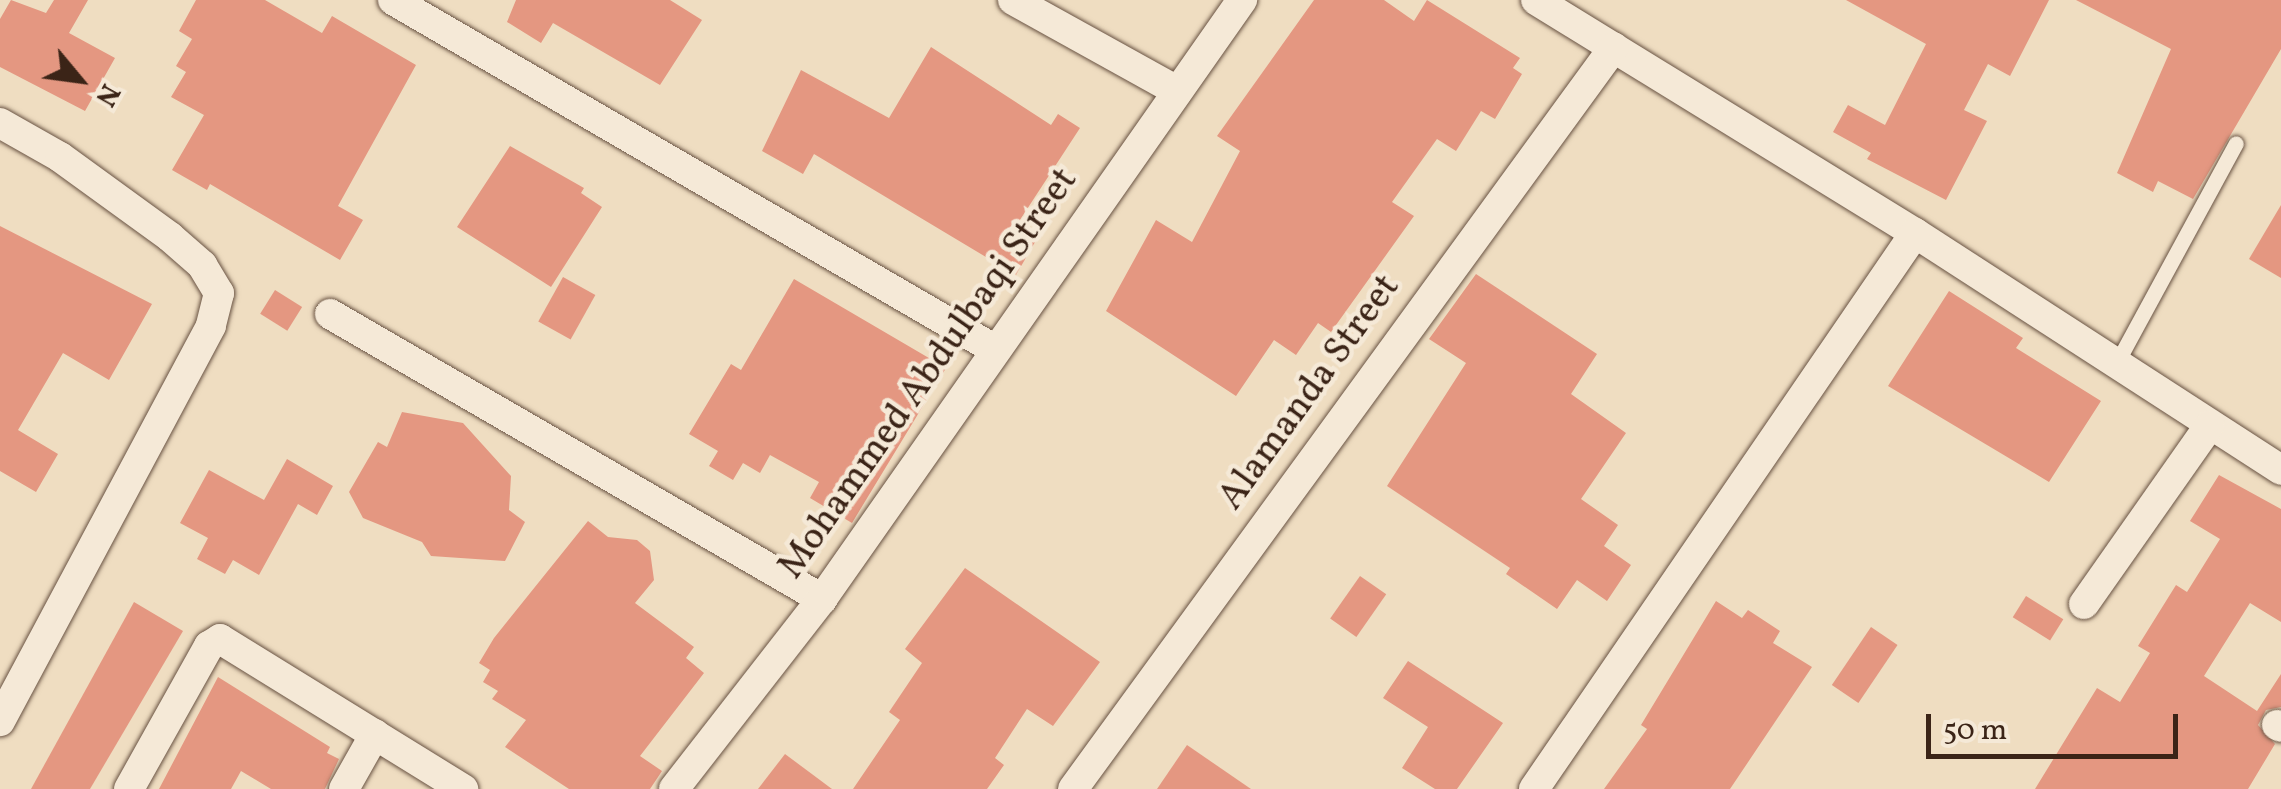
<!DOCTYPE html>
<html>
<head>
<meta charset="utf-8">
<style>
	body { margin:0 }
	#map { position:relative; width:2281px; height:789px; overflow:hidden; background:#efddc1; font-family:Vollkorn,serif }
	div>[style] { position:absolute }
	.building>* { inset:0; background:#e49781; transform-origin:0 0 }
	.roads { filter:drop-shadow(0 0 2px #685242) drop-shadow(0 0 2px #685242) }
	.lane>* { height:15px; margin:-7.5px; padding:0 7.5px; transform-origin:7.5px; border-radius:7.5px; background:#f5e9d7 }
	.street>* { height:30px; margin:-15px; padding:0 15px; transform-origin:15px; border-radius:15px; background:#f5e9d7 }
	span { translate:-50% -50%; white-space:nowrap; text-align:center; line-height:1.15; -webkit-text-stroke:9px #f5e9d7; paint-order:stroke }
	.street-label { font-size:38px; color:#3b2417 }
	.north { position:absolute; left:30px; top:30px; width:100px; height:100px; -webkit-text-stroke:8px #f5e9d7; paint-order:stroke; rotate:119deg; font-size:28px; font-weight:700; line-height:40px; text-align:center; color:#3b2417 }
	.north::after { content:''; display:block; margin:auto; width:35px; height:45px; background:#3b2417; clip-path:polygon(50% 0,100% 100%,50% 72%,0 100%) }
	.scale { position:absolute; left:1926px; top:714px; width:252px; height:45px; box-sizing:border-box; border:5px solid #3b2417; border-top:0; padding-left:12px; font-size:30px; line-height:35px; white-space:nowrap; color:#3b2417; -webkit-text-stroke:8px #f5e9d7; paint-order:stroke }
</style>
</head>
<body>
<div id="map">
	<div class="building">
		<i style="clip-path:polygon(11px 0,46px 13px,54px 0,88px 0,69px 33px,115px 58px,85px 111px,0 67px,0 19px)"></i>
		<i style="clip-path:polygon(196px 0,265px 0,322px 33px,332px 16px,416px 65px,338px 206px,363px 220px,340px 260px,210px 184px,207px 190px,172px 170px,204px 115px,171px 97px,186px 72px,176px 66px,192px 39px,179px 31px)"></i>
		<i style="clip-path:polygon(516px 0,670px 0,702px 20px,660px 85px,553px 23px,541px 43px,507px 22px)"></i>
		<i style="clip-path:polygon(1314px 0,1384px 0,1414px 21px,1427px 0,1520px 58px,1513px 68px,1522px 74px,1495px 119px,1481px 111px,1456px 151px,1437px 139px,1392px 202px,1414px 216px,1331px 332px,1318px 323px,1296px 355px,1274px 340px,1236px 396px,1106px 311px,1156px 220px,1192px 242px,1240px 151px,1217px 136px)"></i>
		<i style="clip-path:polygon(1846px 0,2049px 0,2010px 76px,1988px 64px,1964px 110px,1987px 121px,1946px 200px,1867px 159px,1871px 153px,1833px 132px,1848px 105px,1885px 125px,1926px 44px)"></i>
		<i style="clip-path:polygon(2076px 0,2281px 0,2281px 49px,2193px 199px,2158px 181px,2153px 192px,2117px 173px,2171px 49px)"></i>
		<i style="clip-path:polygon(931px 47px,1051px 125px,1058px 114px,1080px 128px,1014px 229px,1035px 242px,1016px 275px,814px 154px,803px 174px,762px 151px,801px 70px,889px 118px)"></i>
		<i style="clip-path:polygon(510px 146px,584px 188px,581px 193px,602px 207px,551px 287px,457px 227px)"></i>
		<i style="clip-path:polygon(2281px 205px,2281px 278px,2249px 259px)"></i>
		<i style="clip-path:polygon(0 226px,152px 304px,109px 380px,63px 353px,18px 430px,58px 454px,36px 492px,0 471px)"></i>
		<i style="clip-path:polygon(1476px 274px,1597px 354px,1571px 394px,1626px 433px,1581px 499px,1618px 525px,1604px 546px,1631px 565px,1607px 601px,1577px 580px,1557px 609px,1506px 574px,1510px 568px,1387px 486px,1466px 363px,1429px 339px)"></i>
		<i style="left:563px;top:277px;width:37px;height:51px;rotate:29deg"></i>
		<i style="clip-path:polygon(794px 279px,946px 368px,852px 523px,810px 498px,819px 482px,770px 455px,760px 473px,743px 463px,733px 480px,709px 466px,718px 451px,689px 434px,731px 364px,741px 370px)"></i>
		<i style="left:275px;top:290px;width:32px;height:28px;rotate:32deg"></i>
		<i style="clip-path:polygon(1949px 291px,2023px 338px,2016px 348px,2101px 401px,2049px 482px,1888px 386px)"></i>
		<i style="clip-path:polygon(402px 412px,463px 423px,511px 476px,509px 510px,525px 522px,505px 561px,431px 556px,422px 542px,363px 518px,349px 492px,378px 442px,387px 447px)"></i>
		<i style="clip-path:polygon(287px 459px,333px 486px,317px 515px,298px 504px,259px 575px,233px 560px,225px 574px,197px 559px,208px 538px,180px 523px,209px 470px,264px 500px)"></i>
		<i style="clip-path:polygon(2219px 475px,2281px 509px,2281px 622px,2250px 603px,2204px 676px,2257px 711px,2281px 674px,2281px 707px,2266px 710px,2258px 725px,2275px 744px,2248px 789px,2035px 789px,2097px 688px,2120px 702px,2150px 653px,2138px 646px,2176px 585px,2187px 592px,2220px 539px,2190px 521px)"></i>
		<i style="clip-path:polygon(588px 521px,608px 537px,637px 540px,650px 551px,654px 580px,635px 603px,694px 647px,686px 658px,704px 673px,640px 756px,662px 771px,650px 789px,569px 789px,505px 747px,526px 720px,492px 699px,498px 691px,483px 682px,490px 670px,479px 663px,494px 638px)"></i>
		<i style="clip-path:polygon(965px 568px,1100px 662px,1053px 726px,1027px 709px,995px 758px,1004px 765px,987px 789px,853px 789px,900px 720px,889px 712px,922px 663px,905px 649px)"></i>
		<i style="left:1360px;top:576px;width:32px;height:52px;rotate:35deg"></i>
		<i style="left:2026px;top:596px;width:44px;height:25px;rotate:32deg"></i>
		<i style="clip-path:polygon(1716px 601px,1742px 618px,1748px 610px,1780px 631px,1773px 643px,1812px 667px,1730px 789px,1604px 789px,1647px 729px,1641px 725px)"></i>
		<i style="clip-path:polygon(134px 602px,183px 631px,90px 789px,31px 789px)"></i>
		<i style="left:1871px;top:627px;width:32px;height:70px;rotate:34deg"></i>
		<i style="clip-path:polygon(1408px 661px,1503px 723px,1457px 789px,1435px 789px,1402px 768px,1428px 727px,1383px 698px)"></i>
		<i style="clip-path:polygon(218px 677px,330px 747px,327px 753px,339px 759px,325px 789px,271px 789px,241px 771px,231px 789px,159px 789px)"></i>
		<i style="clip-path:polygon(1187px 745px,1251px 789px,1157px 789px)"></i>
		<i style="clip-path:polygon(785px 754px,832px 789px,758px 789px)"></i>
	</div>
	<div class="roads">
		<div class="lane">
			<i style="left:2116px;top:364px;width:251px;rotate:-61.5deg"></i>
		</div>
		<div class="street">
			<i style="left:393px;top:0;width:695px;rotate:30.14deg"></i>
			<i style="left:1013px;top:0;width:188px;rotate:29deg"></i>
			<i style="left:1536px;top:0;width:445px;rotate:31.6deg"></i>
			<i style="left:1915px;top:233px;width:436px;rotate:32.9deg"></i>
			<i style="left:0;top:123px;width:69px;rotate:29.5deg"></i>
			<i style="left:60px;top:157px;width:136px;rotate:36deg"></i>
			<i style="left:170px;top:237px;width:43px;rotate:41.2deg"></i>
			<i style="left:202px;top:265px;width:33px;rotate:59deg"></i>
			<i style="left:219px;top:293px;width:34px;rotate:104deg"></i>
			<i style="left:211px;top:326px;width:448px;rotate:118.1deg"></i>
			<i style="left:330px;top:314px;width:569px;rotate:30.08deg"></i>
			<i style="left:2084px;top:604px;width:218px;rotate:-54.9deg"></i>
			<i style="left:2277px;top:725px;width:4px;rotate:27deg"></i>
			<i style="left:129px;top:789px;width:164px;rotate:-60.8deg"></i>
			<i style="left:209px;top:646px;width:13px;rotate:-32deg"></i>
			<i style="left:220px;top:639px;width:286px;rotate:31.7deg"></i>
			<i style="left:344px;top:789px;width:63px;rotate:-60.6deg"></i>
			<i style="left:674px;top:789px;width:241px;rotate:-52.1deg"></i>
			<i style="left:822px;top:599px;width:732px;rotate:-54.96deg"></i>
			<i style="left:1073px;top:789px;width:918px;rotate:-53.9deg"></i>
			<i style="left:1534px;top:789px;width:674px;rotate:-55.58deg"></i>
		</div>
	</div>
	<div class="street-label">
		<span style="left:929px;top:374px;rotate:-55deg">Mohammed Abdulbaqi Street</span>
		<span style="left:1310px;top:393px;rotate:-54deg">Alamanda Street</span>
	</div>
	<div class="north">N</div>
	<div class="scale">50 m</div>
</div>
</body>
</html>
